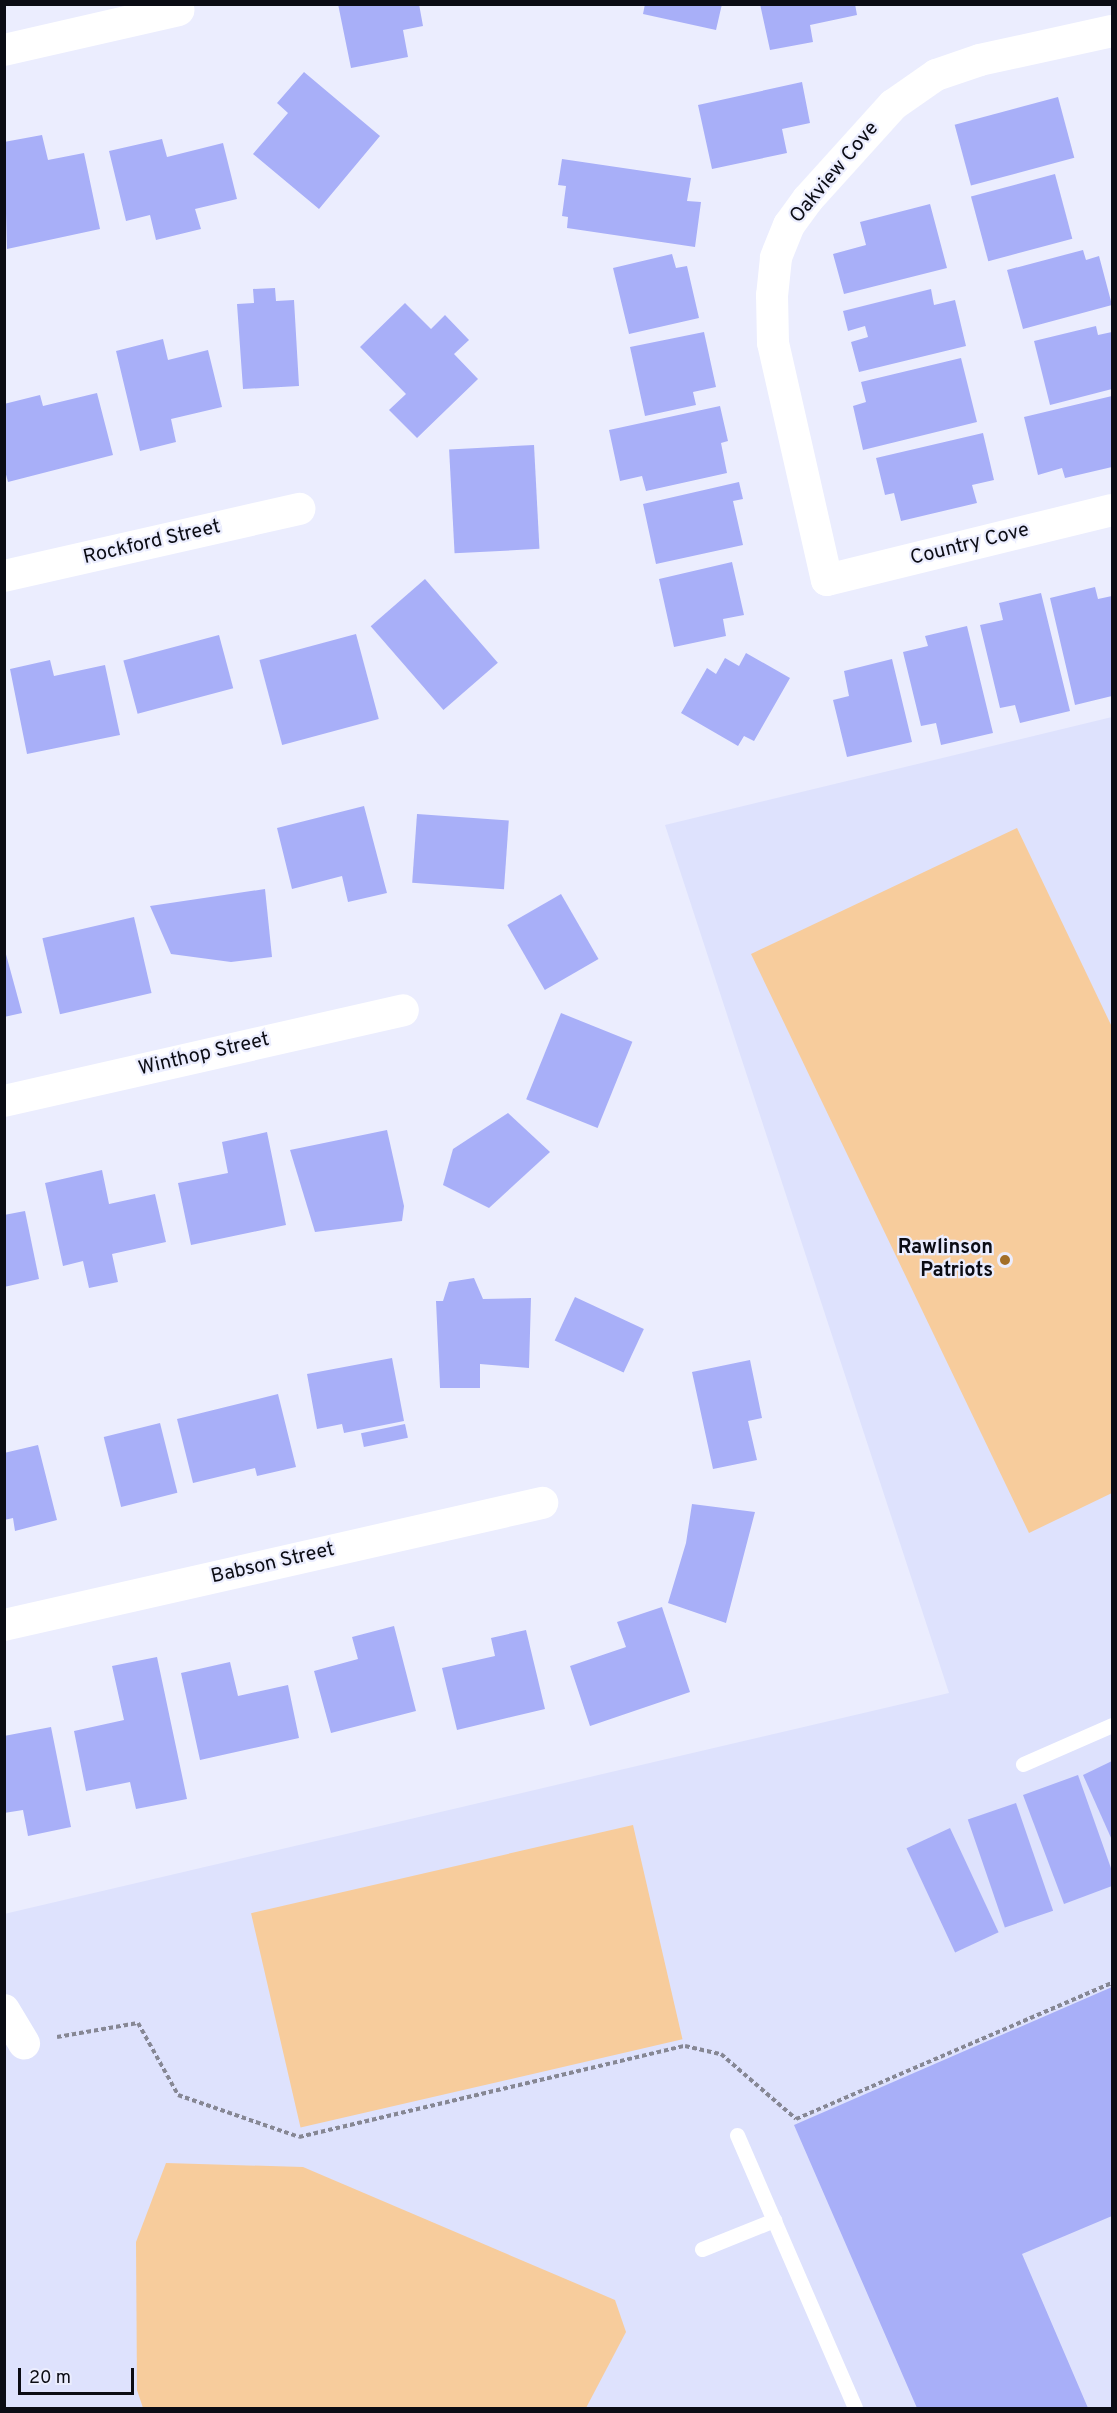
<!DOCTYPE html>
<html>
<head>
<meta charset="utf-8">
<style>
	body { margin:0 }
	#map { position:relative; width:1117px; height:2413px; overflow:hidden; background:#ebedfe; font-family:Overpass,sans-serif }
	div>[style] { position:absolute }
	.built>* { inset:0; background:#dee2fd }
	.green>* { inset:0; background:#f7cc9c; transform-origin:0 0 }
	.building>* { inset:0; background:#a8aff8; transform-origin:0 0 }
	.path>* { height:4px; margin-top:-2px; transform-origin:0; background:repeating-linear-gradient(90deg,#868794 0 4.5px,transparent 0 7.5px) }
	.lane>* { height:15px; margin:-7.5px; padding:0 7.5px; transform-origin:7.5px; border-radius:7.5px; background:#fff }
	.street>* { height:32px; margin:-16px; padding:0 16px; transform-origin:16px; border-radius:16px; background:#fff }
	.dots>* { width:16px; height:16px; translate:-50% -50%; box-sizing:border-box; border:3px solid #ebedfe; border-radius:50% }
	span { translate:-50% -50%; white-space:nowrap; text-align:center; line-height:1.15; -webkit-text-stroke:4.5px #ebedfe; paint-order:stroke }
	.street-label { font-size:20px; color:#0b0c14 }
	.poi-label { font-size:20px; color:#0b0c14; font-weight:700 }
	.right { translate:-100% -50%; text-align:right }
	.frame { position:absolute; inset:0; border:6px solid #0b0c14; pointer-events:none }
	.scale { position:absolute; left:18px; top:2368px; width:116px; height:27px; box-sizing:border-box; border:3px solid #0b0c14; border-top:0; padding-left:8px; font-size:18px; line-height:21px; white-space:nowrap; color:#0b0c14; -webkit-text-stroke:4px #ebedfe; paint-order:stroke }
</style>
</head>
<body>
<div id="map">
	<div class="built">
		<i style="clip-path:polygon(1112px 717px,1112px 2408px,5px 2408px,4px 1914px,949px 1693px,665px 825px)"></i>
	</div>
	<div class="green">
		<i style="clip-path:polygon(1017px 828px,1112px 1027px,1112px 1493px,1029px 1533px,751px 954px)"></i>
		<i style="left:633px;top:1825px;width:220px;height:392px;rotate:77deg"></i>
		<i style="clip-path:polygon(166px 2163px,303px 2167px,615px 2300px,626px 2332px,586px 2408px,143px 2408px,137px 2390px,136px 2242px)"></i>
	</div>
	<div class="building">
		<i style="clip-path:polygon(338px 4px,419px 4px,423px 26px,403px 30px,408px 57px,351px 68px)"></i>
		<i style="clip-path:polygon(645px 4px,722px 4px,716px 30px,643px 14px)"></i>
		<i style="clip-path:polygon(760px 4px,855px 4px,857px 15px,810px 25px,813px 42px,770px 50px)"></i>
		<i style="clip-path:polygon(304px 72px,380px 136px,319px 209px,253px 154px,288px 113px,277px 103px)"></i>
		<i style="clip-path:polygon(802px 82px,810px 123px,782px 129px,787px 153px,712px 169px,698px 105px)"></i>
		<i style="left:1058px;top:97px;width:63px;height:107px;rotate:75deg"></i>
		<i style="clip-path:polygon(42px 135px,48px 160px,84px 153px,100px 229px,7px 249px,4px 142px)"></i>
		<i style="clip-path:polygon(162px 139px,167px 157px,223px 143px,237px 199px,195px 209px,201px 229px,156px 240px,150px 215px,126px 221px,109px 151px)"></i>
		<i style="clip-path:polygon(562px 159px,691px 178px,687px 201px,701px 202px,695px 247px,567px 228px,568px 217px,562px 216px,566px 186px,558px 185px)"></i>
		<i style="left:1055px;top:174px;width:67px;height:87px;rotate:75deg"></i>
		<i style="clip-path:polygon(930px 204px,947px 268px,844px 294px,833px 254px,866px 245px,860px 222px)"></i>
		<i style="clip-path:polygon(1083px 250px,1086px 260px,1099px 256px,1112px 305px,1023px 329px,1007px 270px)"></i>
		<i style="clip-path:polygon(672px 254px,676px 268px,687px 266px,699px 318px,629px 334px,613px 268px)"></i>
		<i style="clip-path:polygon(275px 288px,276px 301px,294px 300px,299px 386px,243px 389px,237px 304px,254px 303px,253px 289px)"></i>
		<i style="clip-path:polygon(931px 289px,934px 305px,955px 300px,966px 346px,859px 372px,851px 342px,868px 337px,865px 326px,848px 331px,843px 311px)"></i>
		<i style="clip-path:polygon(405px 303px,431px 329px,445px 315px,469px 340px,454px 354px,478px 379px,417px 438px,389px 410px,406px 394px,360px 347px)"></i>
		<i style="clip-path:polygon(1096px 326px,1098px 335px,1112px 332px,1112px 389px,1050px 405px,1034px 341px)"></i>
		<i style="clip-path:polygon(704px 332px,716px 387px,693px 392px,696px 405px,645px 416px,630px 347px)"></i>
		<i style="clip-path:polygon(163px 339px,168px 360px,208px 350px,222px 407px,171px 419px,176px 442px,140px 451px,116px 351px)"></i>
		<i style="clip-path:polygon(961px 358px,977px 422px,863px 450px,853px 406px,866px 402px,861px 382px)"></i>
		<i style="clip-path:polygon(97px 393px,113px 455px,8px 482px,4px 467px,4px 404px,40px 395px,43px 406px)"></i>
		<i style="clip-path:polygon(1112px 396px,1112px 467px,1065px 478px,1062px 468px,1038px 475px,1024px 417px)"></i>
		<i style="clip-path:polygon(720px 406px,728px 441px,721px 443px,727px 473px,646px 491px,642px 476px,620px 481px,609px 430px)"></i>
		<i style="clip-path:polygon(983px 433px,994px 480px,972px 485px,977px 503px,901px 521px,894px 493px,885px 495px,876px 458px)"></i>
		<i style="left:534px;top:445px;width:104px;height:85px;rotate:87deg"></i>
		<i style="clip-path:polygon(739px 482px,743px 499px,733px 501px,743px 545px,656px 564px,643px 504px)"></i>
		<i style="clip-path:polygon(732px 562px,744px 615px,723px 619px,726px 636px,674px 647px,659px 579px)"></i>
		<i style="left:425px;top:579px;width:111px;height:72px;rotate:49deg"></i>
		<i style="clip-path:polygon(1095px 587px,1098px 599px,1112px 596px,1112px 696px,1075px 705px,1050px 598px)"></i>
		<i style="clip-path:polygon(1041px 593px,1070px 711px,1020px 723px,1015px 705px,1000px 708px,980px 625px,1003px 620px,999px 603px)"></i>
		<i style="clip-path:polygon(967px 626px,993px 733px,941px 745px,936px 723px,921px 726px,903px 652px,928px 646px,925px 636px)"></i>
		<i style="left:356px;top:634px;width:88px;height:100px;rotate:75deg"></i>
		<i style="left:219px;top:635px;width:55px;height:99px;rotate:75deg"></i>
		<i style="clip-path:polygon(746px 653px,790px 678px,754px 741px,744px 736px,738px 746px,681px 713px,707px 668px,716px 674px,725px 658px,739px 666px)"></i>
		<i style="clip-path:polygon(892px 659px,912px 742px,847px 757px,833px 700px,849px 696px,844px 671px)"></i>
		<i style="clip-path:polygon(50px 660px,54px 676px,105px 665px,120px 735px,27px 754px,10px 669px)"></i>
		<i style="clip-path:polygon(364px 806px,387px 893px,348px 902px,342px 876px,292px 889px,277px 828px)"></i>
		<i style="left:417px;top:814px;width:92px;height:69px;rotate:4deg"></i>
		<i style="clip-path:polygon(265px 889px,272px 957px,231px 962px,171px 954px,150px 906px)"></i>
		<i style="left:561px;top:894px;width:75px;height:62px;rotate:60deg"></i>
		<i style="left:134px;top:917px;width:78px;height:94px;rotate:77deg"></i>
		<i style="clip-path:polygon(4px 947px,22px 1013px,4px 1017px)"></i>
		<i style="left:561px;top:1013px;width:77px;height:93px;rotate:22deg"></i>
		<i style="clip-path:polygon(508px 1113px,550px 1152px,489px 1208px,443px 1185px,453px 1149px)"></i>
		<i style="clip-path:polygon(387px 1130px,404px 1206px,402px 1221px,315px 1232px,290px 1150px)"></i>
		<i style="clip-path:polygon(267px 1132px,286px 1225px,191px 1245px,178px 1183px,228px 1173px,222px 1142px)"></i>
		<i style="clip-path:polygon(102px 1170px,109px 1204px,155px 1194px,166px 1242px,112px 1254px,118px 1282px,89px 1288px,83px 1261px,63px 1266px,45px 1183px)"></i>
		<i style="clip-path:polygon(25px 1211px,39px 1279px,4px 1287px,4px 1215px)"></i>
		<i style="clip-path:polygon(474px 1278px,483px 1299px,531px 1298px,529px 1368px,480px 1364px,480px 1388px,440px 1388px,436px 1301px,443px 1301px,449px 1282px)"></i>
		<i style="left:575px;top:1297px;width:76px;height:48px;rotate:25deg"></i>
		<i style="clip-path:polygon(392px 1358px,404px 1421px,344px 1433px,342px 1424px,317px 1429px,307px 1374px)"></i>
		<i style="clip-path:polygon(750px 1360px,762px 1418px,748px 1421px,757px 1460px,713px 1469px,692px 1372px)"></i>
		<i style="clip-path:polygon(278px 1394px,296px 1467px,257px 1476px,255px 1468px,193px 1483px,177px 1419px)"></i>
		<i style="left:160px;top:1423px;width:72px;height:58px;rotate:76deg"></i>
		<i style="left:405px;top:1424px;width:14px;height:45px;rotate:78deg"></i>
		<i style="clip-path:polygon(38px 1445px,57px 1520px,15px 1531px,13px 1518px,4px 1520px,4px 1453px)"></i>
		<i style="clip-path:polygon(692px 1504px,755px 1512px,726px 1623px,668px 1603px,686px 1543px)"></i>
		<i style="clip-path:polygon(662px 1607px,690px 1692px,590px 1726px,570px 1666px,626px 1647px,617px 1622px)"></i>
		<i style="clip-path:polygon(394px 1626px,416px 1711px,331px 1733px,314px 1671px,358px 1659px,352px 1637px)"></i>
		<i style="clip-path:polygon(526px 1630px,545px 1709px,457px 1730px,442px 1668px,495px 1656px,491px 1638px)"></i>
		<i style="clip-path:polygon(157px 1657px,187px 1799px,136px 1809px,130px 1782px,86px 1791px,74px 1731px,124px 1720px,112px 1666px)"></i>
		<i style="clip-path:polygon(230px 1662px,238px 1696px,288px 1685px,299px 1738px,200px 1760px,181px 1673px)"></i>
		<i style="clip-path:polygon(51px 1727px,71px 1827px,28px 1836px,23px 1810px,4px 1813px,4px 1736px)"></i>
		<i style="clip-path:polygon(1112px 1761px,1112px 1840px,1083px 1775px)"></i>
		<i style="clip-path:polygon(1078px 1775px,1112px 1871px,1112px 1886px,1064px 1904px,1023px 1795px)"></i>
		<i style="left:1016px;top:1803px;width:114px;height:51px;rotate:71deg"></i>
		<i style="left:950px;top:1828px;width:115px;height:48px;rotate:65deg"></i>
		<i style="clip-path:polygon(1112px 1987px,1112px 2216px,1022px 2254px,1088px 2408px,917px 2408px,794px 2125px)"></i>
	</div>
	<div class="path">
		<i style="left:57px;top:2037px;width:82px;rotate:-9.8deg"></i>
		<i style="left:138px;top:2023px;width:82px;rotate:60.9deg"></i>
		<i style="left:178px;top:2095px;width:128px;rotate:19.1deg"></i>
		<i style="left:299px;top:2137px;width:397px;rotate:-13.3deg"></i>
		<i style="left:685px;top:2046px;width:37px;rotate:13deg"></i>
		<i style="left:721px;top:2054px;width:99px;rotate:40.9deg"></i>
		<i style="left:796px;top:2119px;width:344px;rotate:-23.3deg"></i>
	</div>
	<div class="lane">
		<i style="left:1023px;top:1764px;width:97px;rotate:-23.7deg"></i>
		<i style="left:737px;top:2135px;width:297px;rotate:66.6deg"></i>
		<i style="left:702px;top:2249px;width:78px;rotate:-21.9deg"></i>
	</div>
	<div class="street">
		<i style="left:1112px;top:31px;width:135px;rotate:167.6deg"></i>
		<i style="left:980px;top:60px;width:46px;rotate:161.2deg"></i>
		<i style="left:936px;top:75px;width:52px;rotate:145.1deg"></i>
		<i style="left:893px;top:105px;width:127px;rotate:132.1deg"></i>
		<i style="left:808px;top:199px;width:32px;rotate:126deg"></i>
		<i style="left:789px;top:225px;width:35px;rotate:112deg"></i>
		<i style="left:776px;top:258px;width:37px;rotate:96deg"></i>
		<i style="left:772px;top:295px;width:48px;rotate:88.8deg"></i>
		<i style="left:773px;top:343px;width:243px;rotate:77.2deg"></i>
		<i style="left:827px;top:580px;width:293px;rotate:-13.8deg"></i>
		<i style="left:4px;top:50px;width:179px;rotate:-12.9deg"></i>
		<i style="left:4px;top:576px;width:303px;rotate:-12.8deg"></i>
		<i style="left:4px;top:1101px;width:409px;rotate:-12.8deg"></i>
		<i style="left:4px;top:1625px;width:552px;rotate:-12.78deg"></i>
		<i style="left:4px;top:2010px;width:39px;rotate:59deg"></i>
	</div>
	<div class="dots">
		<i style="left:1005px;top:1260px;background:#a36e28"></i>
	</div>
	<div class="street-label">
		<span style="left:835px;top:173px;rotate:-50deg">Oakview Cove</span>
		<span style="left:152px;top:543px;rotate:-13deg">Rockford Street</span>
		<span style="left:970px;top:545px;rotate:-14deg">Country Cove</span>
		<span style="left:204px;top:1055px;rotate:-13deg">Winthop Street</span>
		<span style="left:273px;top:1564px;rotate:-13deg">Babson Street</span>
	</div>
	<div class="poi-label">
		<span class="right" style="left:993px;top:1260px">Rawlinson<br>Patriots</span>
	</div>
	<div class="frame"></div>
	<div class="scale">20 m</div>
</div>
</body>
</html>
